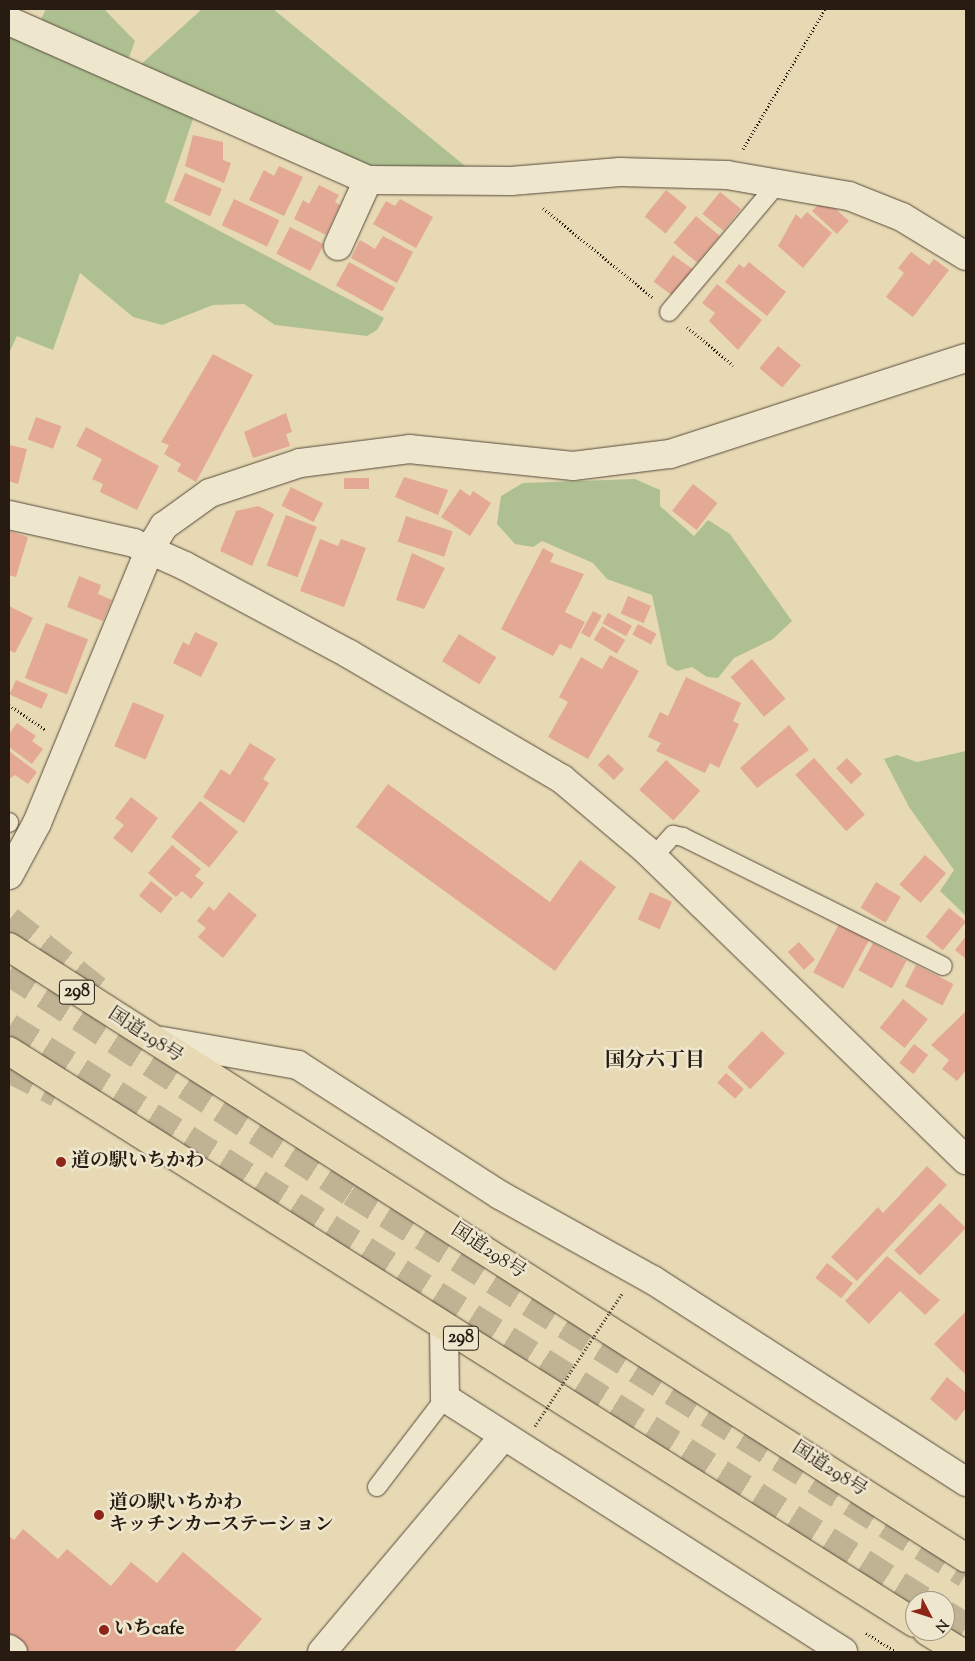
<!DOCTYPE html>
<html>
<head>
<meta charset="utf-8">
<style>
	body { margin:0 }
	#map { position:relative; width:975px; height:1661px; overflow:hidden; background:#e6d9b4; font-family:"Sorts Mill Goudy","Noto Serif JP",serif }
	div>[style] { position:absolute }
	.green>* { inset:0; background:#aec092 }
	.building>* { inset:0; background:#e4a994; transform-origin:0 0 }
	.motorway-tunnel>* { height:28px; margin-top:-14px; transform-origin:0; background:repeating-linear-gradient(90deg,#c0b394 0 28px,transparent 0 42px) }
	.path>* { height:3px; margin-top:-1.5px; transform-origin:0; background:repeating-linear-gradient(90deg,#271b12 0 1px,transparent 0 3.5px) }
	.roads { filter:drop-shadow(0 0 1px #574a3a) drop-shadow(0 0 1px #574a3a) }
	.service>* { height:18px; margin:-9px; padding:0 9px; transform-origin:9px; border-radius:9px; background:#efe6ce }
	.minor>* { height:28px; margin:-14px; padding:0 14px; transform-origin:14px; border-radius:14px; background:#efe6ce }
	.tertiary>* { height:28px; margin:-14px; padding:0 14px; transform-origin:14px; border-radius:14px; background:#efe6ce }
	.trunk>* { height:28px; margin:-14px; padding:0 14px; transform-origin:14px; border-radius:14px; background:#e6d9b4 }
	.path-bridge>* { height:3px; margin-top:-1.5px; transform-origin:0; background:repeating-linear-gradient(90deg,#271b12 0 1px,transparent 0 3.5px) }
	.dots>* { width:14px; height:14px; translate:-50% -50%; box-sizing:border-box; border:2px solid #efe6ce; border-radius:50% }
	span { translate:-50% -50%; white-space:nowrap; text-align:center; line-height:1.15; -webkit-text-stroke:5px #efe6ce; paint-order:stroke }
	.shield-label span { padding:1px 4px; background:#efe6ce; border:1px solid; border-radius:4px; -webkit-text-stroke-width:0 }
	.shield-label { font-size:18px; color:#271b12; font-weight:700 }
	.street-label { font-size:19px; color:#271b12 }
	.poi-label { font-size:19px; color:#271b12; font-weight:700 }
	.left { translate:0 -50%; text-align:left }
	.neighbourhood-label { font-size:20px; color:#271b12; font-weight:700 }
	.frame { position:absolute; inset:0; border:10px solid #271b12; pointer-events:none }
	.north { position:absolute; left:905px; top:1591px; width:50px; height:50px; box-sizing:border-box; background:#efe6ce; border:1px solid #9f9583; border-radius:50%; rotate:130deg; font-size:14px; font-weight:700; line-height:20px; text-align:center; color:#271b12 }
	.north::after { content:''; display:block; margin:auto; width:18px; height:22px; background:#8f2418; clip-path:polygon(50% 0,100% 100%,50% 72%,0 100%) }
</style>
</head>
<body>
<div id="map">
	<div class="green">
		<i style="clip-path:polygon(46px 9px,104px 9px,135px 41px,127px 63px,39px 23px)"></i>
		<i style="clip-path:polygon(202px 9px,273px 9px,470px 170px,364px 165px,138px 67px)"></i>
		<i style="clip-path:polygon(9px 32px,194px 116px,165px 202px,384px 318px,377px 330px,367px 336px,275px 325px,244px 304px,213px 305px,162px 325px,133px 317px,80px 273px,53px 350px,17px 336px,9px 353px)"></i>
		<i style="clip-path:polygon(635px 479px,660px 490px,660px 506px,694px 536px,708px 520px,730px 534px,792px 621px,773px 639px,734px 658px,718px 678px,707px 677px,692px 667px,677px 671px,667px 665px,652px 595px,607px 579px,593px 563px,542px 541px,533px 547px,515px 544px,497px 524px,501px 496px,523px 483px)"></i>
		<i style="clip-path:polygon(966px 751px,966px 916px,940px 891px,954px 870px,909px 807px,884px 759px,897px 755px,917px 762px)"></i>
	</div>
	<div class="building">
		<i style="clip-path:polygon(193px 135px,223px 142px,223px 160px,231px 163px,224px 183px,185px 166px)"></i>
		<i style="clip-path:polygon(279px 166px,303px 177px,284px 216px,249px 200px,264px 170px,274px 176px)"></i>
		<i style="left:185px;top:173px;width:40px;height:30px;rotate:23deg"></i>
		<i style="clip-path:polygon(319px 185px,339px 195px,335px 202px,340px 205px,326px 235px,294px 219px,303px 200px,309px 204px)"></i>
		<i style="left:666px;top:190px;width:27px;height:34px;rotate:39deg"></i>
		<i style="left:720px;top:192px;width:27px;height:28px;rotate:39deg"></i>
		<i style="left:234px;top:199px;width:50px;height:29px;rotate:25deg"></i>
		<i style="clip-path:polygon(400px 199px,433px 217px,416px 248px,373px 224px,386px 201px,395px 206px)"></i>
		<i style="clip-path:polygon(820px 203px,825px 207px,829px 203px,849px 221px,837px 234px,812px 211px)"></i>
		<i style="clip-path:polygon(807px 212px,832px 233px,803px 268px,778px 246px,796px 214px,801px 219px)"></i>
		<i style="left:696px;top:216px;width:31px;height:35px;rotate:40deg"></i>
		<i style="left:290px;top:227px;width:38px;height:30px;rotate:27deg"></i>
		<i style="clip-path:polygon(383px 236px,413px 252px,397px 283px,351px 258px,360px 240px,375px 249px)"></i>
		<i style="clip-path:polygon(911px 252px,929px 265px,934px 259px,949px 270px,913px 317px,886px 297px,904px 273px,898px 268px)"></i>
		<i style="left:673px;top:255px;width:26px;height:33px;rotate:36deg"></i>
		<i style="left:349px;top:262px;width:53px;height:27px;rotate:29deg"></i>
		<i style="clip-path:polygon(749px 262px,786px 292px,767px 316px,725px 282px,739px 264px,744px 268px)"></i>
		<i style="clip-path:polygon(717px 284px,762px 320px,738px 350px,709px 321px,715px 313px,702px 303px)"></i>
		<i style="left:778px;top:346px;width:30px;height:29px;rotate:40deg"></i>
		<i style="clip-path:polygon(213px 354px,253px 375px,196px 482px,177px 471px,181px 464px,164px 454px,169px 445px,161px 442px)"></i>
		<i style="clip-path:polygon(286px 413px,292px 432px,286px 434px,290px 446px,253px 458px,244px 432px)"></i>
		<i style="left:36px;top:417px;width:27px;height:24px;rotate:20deg"></i>
		<i style="clip-path:polygon(86px 427px,159px 466px,137px 510px,100px 492px,103px 484px,92px 479px,102px 459px,76px 446px)"></i>
		<i style="clip-path:polygon(9px 445px,27px 449px,18px 484px,9px 481px)"></i>
		<i style="clip-path:polygon(404px 477px,448px 490px,438px 515px,395px 497px)"></i>
		<i style="left:369px;top:478px;width:11px;height:25px;rotate:90deg"></i>
		<i style="left:693px;top:484px;width:31px;height:34px;rotate:38deg"></i>
		<i style="left:291px;top:487px;width:36px;height:21px;rotate:27deg"></i>
		<i style="clip-path:polygon(460px 489px,470px 496px,473px 491px,491px 503px,470px 536px,441px 517px)"></i>
		<i style="clip-path:polygon(258px 506px,274px 514px,252px 566px,220px 551px,236px 511px)"></i>
		<i style="left:286px;top:515px;width:33px;height:54px;rotate:21deg"></i>
		<i style="left:406px;top:516px;width:49px;height:27px;rotate:18deg"></i>
		<i style="clip-path:polygon(9px 531px,28px 537px,16px 577px,9px 575px)"></i>
		<i style="clip-path:polygon(320px 539px,338px 546px,341px 539px,366px 548px,344px 607px,300px 591px)"></i>
		<i style="clip-path:polygon(543px 548px,554px 554px,550px 562px,584px 574px,565px 612px,585px 622px,571px 649px,560px 644px,553px 656px,501px 629px)"></i>
		<i style="clip-path:polygon(412px 553px,445px 568px,424px 609px,396px 600px)"></i>
		<i style="clip-path:polygon(79px 576px,101px 585px,98px 594px,112px 600px,103px 621px,67px 607px)"></i>
		<i style="left:628px;top:596px;width:25px;height:19px;rotate:23deg"></i>
		<i style="clip-path:polygon(9px 606px,33px 618px,15px 653px,9px 650px)"></i>
		<i style="left:593px;top:611px;width:10px;height:25px;rotate:29deg"></i>
		<i style="left:608px;top:613px;width:27px;height:12px;rotate:28deg"></i>
		<i style="left:46px;top:623px;width:45px;height:59px;rotate:21deg"></i>
		<i style="left:638px;top:624px;width:21px;height:12px;rotate:28deg"></i>
		<i style="left:602px;top:626px;width:27px;height:16px;rotate:31deg"></i>
		<i style="clip-path:polygon(195px 632px,218px 643px,201px 677px,173px 663px,183px 642px,189px 645px)"></i>
		<i style="left:459px;top:634px;width:44px;height:32px;rotate:32deg"></i>
		<i style="clip-path:polygon(610px 655px,639px 671px,588px 759px,548px 737px,568px 702px,559px 697px,581px 657px,602px 669px)"></i>
		<i style="left:752px;top:659px;width:52px;height:28px;rotate:50deg"></i>
		<i style="clip-path:polygon(686px 677px,741px 703px,733px 721px,739px 724px,719px 768px,710px 763px,705px 773px,656px 751px,661px 743px,648px 737px,660px 712px,668px 716px)"></i>
		<i style="left:16px;top:680px;width:35px;height:16px;rotate:24deg"></i>
		<i style="left:133px;top:702px;width:34px;height:48px;rotate:23deg"></i>
		<i style="clip-path:polygon(17px 723px,36px 736px,32px 741px,43px 749px,32px 764px,9px 747px,9px 734px)"></i>
		<i style="clip-path:polygon(789px 725px,809px 750px,757px 788px,740px 768px)"></i>
		<i style="clip-path:polygon(250px 743px,276px 759px,263px 779px,269px 783px,244px 823px,203px 797px,221px 769px,230px 775px)"></i>
		<i style="clip-path:polygon(9px 751px,37px 772px,28px 784px,15px 775px,9px 779px)"></i>
		<i style="left:608px;top:754px;width:22px;height:15px;rotate:43deg"></i>
		<i style="left:814px;top:758px;width:76px;height:25px;rotate:48deg"></i>
		<i style="left:847px;top:758px;width:22px;height:15px;rotate:47deg"></i>
		<i style="left:666px;top:760px;width:46px;height:40px;rotate:42deg"></i>
		<i style="clip-path:polygon(388px 784px,550px 902px,580px 860px,616px 887px,555px 971px,356px 827px)"></i>
		<i style="clip-path:polygon(131px 797px,158px 818px,132px 853px,113px 838px,124px 825px,115px 818px)"></i>
		<i style="left:200px;top:801px;width:49px;height:46px;rotate:39deg"></i>
		<i style="clip-path:polygon(172px 845px,201px 869px,195px 876px,204px 883px,191px 899px,182px 891px,176px 897px,148px 873px)"></i>
		<i style="left:925px;top:855px;width:28px;height:39px;rotate:41deg"></i>
		<i style="left:151px;top:881px;width:28px;height:19px;rotate:39deg"></i>
		<i style="left:876px;top:882px;width:29px;height:30px;rotate:31deg"></i>
		<i style="clip-path:polygon(229px 892px,257px 915px,223px 958px,198px 937px,206px 928px,197px 921px,209px 906px,214px 911px)"></i>
		<i style="left:650px;top:892px;width:24px;height:30px;rotate:24deg"></i>
		<i style="left:949px;top:908px;width:22px;height:37px;rotate:39deg"></i>
		<i style="left:839px;top:924px;width:34px;height:55px;rotate:28deg"></i>
		<i style="clip-path:polygon(966px 936px,966px 959px,955px 950px)"></i>
		<i style="left:799px;top:942px;width:24px;height:15px;rotate:48deg"></i>
		<i style="left:873px;top:943px;width:38px;height:31px;rotate:28deg"></i>
		<i style="left:916px;top:965px;width:42px;height:24px;rotate:27deg"></i>
		<i style="left:903px;top:999px;width:32px;height:37px;rotate:39deg"></i>
		<i style="clip-path:polygon(966px 1011px,966px 1070px,957px 1081px,942px 1069px,949px 1060px,931px 1045px)"></i>
		<i style="left:762px;top:1031px;width:32px;height:50px;rotate:44deg"></i>
		<i style="left:914px;top:1044px;width:18px;height:24px;rotate:38deg"></i>
		<i style="left:726px;top:1073px;width:24px;height:13px;rotate:42deg"></i>
		<i style="clip-path:polygon(927px 1166px,947px 1185px,857px 1281px,831px 1257px,878px 1207px,883px 1213px)"></i>
		<i style="left:940px;top:1203px;width:36px;height:66px;rotate:44deg"></i>
		<i style="clip-path:polygon(887px 1256px,940px 1300px,925px 1315px,900px 1291px,869px 1324px,845px 1301px)"></i>
		<i style="left:827px;top:1263px;width:33px;height:19px;rotate:38deg"></i>
		<i style="clip-path:polygon(966px 1311px,966px 1375px,934px 1344px)"></i>
		<i style="clip-path:polygon(947px 1377px,966px 1393px,966px 1408px,956px 1421px,930px 1399px)"></i>
		<i style="clip-path:polygon(23px 1529px,58px 1559px,67px 1549px,111px 1586px,131px 1562px,157px 1583px,183px 1552px,262px 1619px,234px 1652px,30px 1652px,9px 1634px,9px 1536px,14px 1540px)"></i>
	</div>
	<div class="motorway-tunnel">
		<i style="left:9px;top:920px;width:125px;rotate:38.5deg"></i>
		<i style="left:9px;top:972px;width:407px;rotate:32.8deg"></i>
		<i style="left:351px;top:1192px;width:724px;rotate:31.85deg"></i>
		<i style="left:9px;top:1027px;width:1080px;rotate:32.1deg"></i>
		<i style="left:9px;top:1069px;width:54px;rotate:26.6deg"></i>
		<i style="left:945px;top:1614px;width:25px;rotate:32deg"></i>
	</div>
	<div class="path">
		<i style="left:743px;top:149px;width:162px;rotate:-59.6deg"></i>
		<i style="left:543px;top:208px;width:141px;rotate:39.2deg"></i>
		<i style="left:687px;top:327px;width:60px;rotate:39.6deg"></i>
		<i style="left:9px;top:705px;width:45px;rotate:34deg"></i>
		<i style="left:866px;top:1633px;width:36px;rotate:32deg"></i>
	</div>
	<div class="roads">
		<div class="service">
			<i style="left:669px;top:312px;width:167px;rotate:-49.8deg"></i>
			<i style="left:9px;top:822px;width:1px;rotate:90deg"></i>
			<i style="left:653px;top:857px;width:30px;rotate:-48deg"></i>
			<i style="left:673px;top:835px;width:10px;rotate:11deg"></i>
			<i style="left:683px;top:837px;width:290px;rotate:26.4deg"></i>
			<i style="left:377px;top:1487px;width:112px;rotate:-52.6deg"></i>
		</div>
		<div class="minor">
			<i style="left:9px;top:21px;width:393px;rotate:23.9deg"></i>
			<i style="left:368px;top:180px;width:143px;rotate:0.4deg"></i>
			<i style="left:511px;top:181px;width:109px;rotate:-4.7deg"></i>
			<i style="left:620px;top:172px;width:107px;rotate:1.6deg"></i>
			<i style="left:727px;top:175px;width:124px;rotate:9.8deg"></i>
			<i style="left:849px;top:196px;width:57px;rotate:21.6deg"></i>
			<i style="left:902px;top:217px;width:75px;rotate:31.4deg"></i>
			<i style="left:338px;top:246px;width:72px;rotate:-65.6deg"></i>
			<i style="left:162px;top:1041px;width:138px;rotate:10deg"></i>
			<i style="left:298px;top:1065px;width:240px;rotate:32.8deg"></i>
			<i style="left:500px;top:1195px;width:175px;rotate:29.1deg"></i>
			<i style="left:653px;top:1280px;width:373px;rotate:32.8deg"></i>
			<i style="left:444px;top:1327px;width:71px;rotate:89.2deg"></i>
			<i style="left:445px;top:1398px;width:472px;rotate:32.5deg"></i>
			<i style="left:9px;top:1649px;width:5px;rotate:37deg"></i>
			<i style="left:322px;top:1652px;width:282px;rotate:-49.9deg"></i>
		</div>
		<div class="tertiary">
			<i style="left:9px;top:515px;width:128px;rotate:12.6deg"></i>
			<i style="left:134px;top:543px;width:56px;rotate:24.3deg"></i>
			<i style="left:185px;top:566px;width:186px;rotate:28.2deg"></i>
			<i style="left:349px;top:654px;width:247px;rotate:30.4deg"></i>
			<i style="left:562px;top:779px;width:109px;rotate:40.1deg"></i>
			<i style="left:645px;top:849px;width:447px;rotate:44.1deg"></i>
			<i style="left:9px;top:875px;width:59px;rotate:-61.7deg"></i>
			<i style="left:37px;top:823px;width:296px;rotate:-67.6deg"></i>
			<i style="left:150px;top:549px;width:27px;rotate:-59deg"></i>
			<i style="left:164px;top:526px;width:57px;rotate:-35.7deg"></i>
			<i style="left:210px;top:493px;width:95px;rotate:-18.4deg"></i>
			<i style="left:300px;top:463px;width:110px;rotate:-7.3deg"></i>
			<i style="left:409px;top:449px;width:165px;rotate:5.9deg"></i>
			<i style="left:573px;top:466px;width:98px;rotate:-7.1deg"></i>
			<i style="left:670px;top:454px;width:311px;rotate:-18deg"></i>
		</div>
		<div class="trunk">
			<i style="left:9px;top:947px;width:1135px;rotate:32.56deg"></i>
			<i style="left:9px;top:1051px;width:1071px;rotate:32.27deg"></i>
			<i style="left:927px;top:1631px;width:40px;rotate:32deg"></i>
		</div>
	</div>
	<div class="path-bridge">
		<i style="left:535px;top:1426px;width:160px;rotate:-56.7deg"></i>
	</div>
	<div class="dots">
		<i style="left:61px;top:1162px;background:#8f2418"></i>
		<i style="left:99px;top:1515px;background:#8f2418"></i>
		<i style="left:104px;top:1630px;background:#8f2418"></i>
	</div>
	<div class="shield-label">
		<span style="left:77px;top:992px">298</span>
		<span style="left:461px;top:1338px">298</span>
	</div>
	<div class="street-label">
		<span style="left:145px;top:1036px;rotate:33deg">国道298号</span>
		<span style="left:488px;top:1252px;rotate:33deg">国道298号</span>
		<span style="left:829px;top:1470px;rotate:33deg">国道298号</span>
	</div>
	<div class="poi-label">
		<span class="left" style="left:71px;top:1162px">道の駅いちかわ</span>
		<span class="left" style="left:109px;top:1515px">道の駅いちかわ<br>キッチンカーステーション</span>
		<span class="left" style="left:114px;top:1630px">いちcafe</span>
	</div>
	<div class="neighbourhood-label">
		<span style="left:655px;top:1061px">国分六丁目</span>
	</div>
	<div class="frame"></div>
	<div class="north">N</div>
</div>
</body>
</html>
